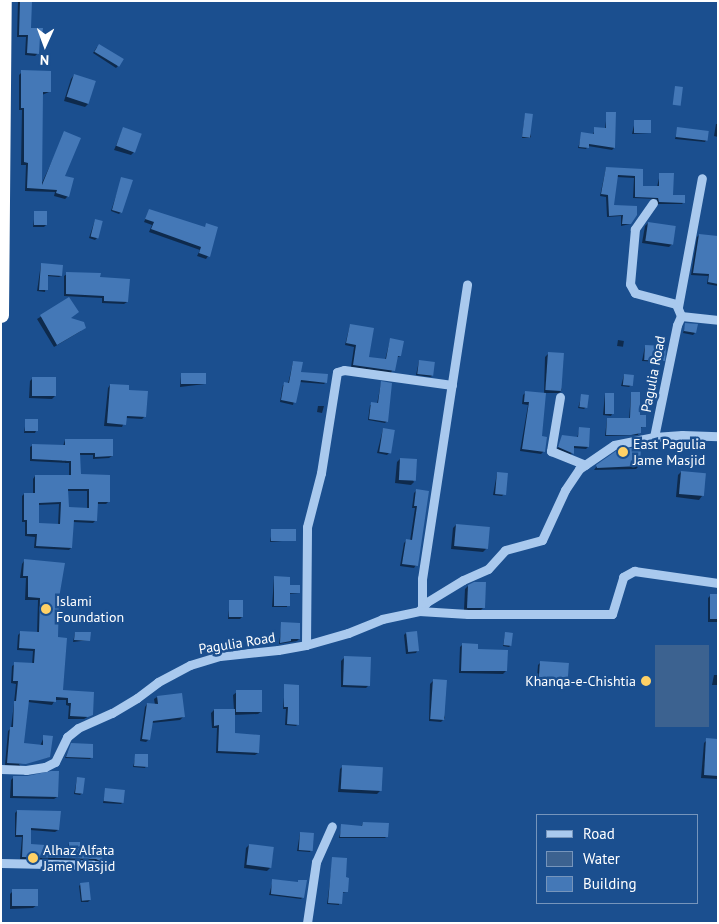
<!DOCTYPE html>
<html>
<head>
<meta charset="utf-8">
<style>
	body { margin:0 }
	#map { position:relative; width:719px; height:924px; overflow:hidden; background:#1b4f8f; font-family:"PT Sans",sans-serif }
	div>[style] { position:absolute }
	.water>* { inset:0; background:#3c6290; transform-origin:0 0 }
	.shadow>* { inset:0; background:#0007; transform-origin:0 0 }
	.building>* { inset:0; background:#4478b7; transform-origin:0 0 }
	.minor>* { height:9px; margin:-4.5px; padding:0 4.5px; transform-origin:4.5px; border-radius:4.5px; background:#a9c9ee }
	.highway>* { height:15px; margin:-7.5px; padding:0 7.5px; transform-origin:7.5px; border-radius:7.5px; background:#fff }
	.dots>* { width:14px; height:14px; translate:-50% -50%; box-sizing:border-box; border:2px solid #1b4f8f; border-radius:50% }
	span { translate:-50% -50%; white-space:nowrap; text-align:center; line-height:1.15; -webkit-text-stroke:5px #1b4f8f; paint-order:stroke }
	.street-label { font-size:14px; color:#fff }
	.poi-label { font-size:14px; color:#fff }
	.left { translate:0 -50%; text-align:left }
	.right { translate:-100% -50%; text-align:right }
	.frame { position:absolute; inset:0; border:2px solid #fff; pointer-events:none }
	.legend { position:absolute; left:536px; top:814px; width:162px; height:90px; box-sizing:border-box; background:#1b4f8f; border:1px solid #7695bc; margin:0; padding:6px 9px; list-style:none; font-size:15px; color:#fff }
	.legend li { display:flex; align-items:center; gap:10px; height:25px }
	.legend b { width:25px; border:1px solid #7695bc }
	.north { position:absolute; left:20px; top:20px; width:50px; height:50px; -webkit-text-stroke:4px #1b4f8f; paint-order:stroke; rotate:182deg; font-size:14px; font-weight:700; line-height:20px; text-align:center; color:#fff }
	.north::after { content:''; display:block; margin:auto; width:18px; height:22px; background:#fff; clip-path:polygon(50% 0,100% 100%,50% 72%,0 100%) }
</style>
</head>
<body>
<div id="map">
	<div class="water">
		<i style="left:655px;top:645px;width:54px;height:82px"></i>
	</div>
	<div class="shadow">
		<i style="clip-path:polygon(18px 1px,31px 1px,30px 29px,41px 35px,38px 38px,38px 53px,35px 56px,25px 55px,26px 37px,17px 37px)"></i>
		<i style="clip-path:polygon(97px 47px,118px 66px,116px 68px,93px 53px)"></i>
		<i style="clip-path:polygon(22px 72px,49px 92px,42px 95px,41px 185px,65px 133px,64px 177px,68px 196px,65px 199px,54px 196px,55px 192px,25px 191px,26px 165px,21px 165px,22px 110px,19px 110px,19px 75px)"></i>
		<i style="clip-path:polygon(74px 75px,88px 104px,85px 107px,64px 101px,71px 79px)"></i>
		<i style="clip-path:polygon(607px 113px,614px 113px,614px 148px,612px 150px,588px 146px,586px 149px,578px 148px,582px 134px,593px 135px,595px 128px,605px 129px)"></i>
		<i style="clip-path:polygon(525px 115px,531px 137px,529px 138px,522px 138px)"></i>
		<i style="clip-path:polygon(635px 121px,649px 133px,632px 134px)"></i>
		<i style="clip-path:polygon(716px 124px,718px 124px,718px 137px,714px 136px)"></i>
		<i style="clip-path:polygon(678px 128px,706px 140px,705px 142px,675px 139px)"></i>
		<i style="clip-path:polygon(123px 129px,134px 152px,131px 155px,114px 150px)"></i>
		<i style="clip-path:polygon(606px 168px,642px 170px,641px 187px,657px 187px,660px 174px,672px 196px,684px 202px,682px 204px,657px 204px,657px 199px,633px 198px,634px 178px,617px 177px,612px 206px,636px 208px,630px 224px,621px 226px,621px 216px,607px 217px,606px 197px,600px 196px)"></i>
		<i style="clip-path:polygon(122px 178px,121px 212px,119px 214px,111px 211px)"></i>
		<i style="clip-path:polygon(149px 211px,204px 228px,207px 225px,208px 256px,206px 259px,197px 256px,200px 250px,149px 232px,152px 225px,144px 222px)"></i>
		<i style="clip-path:polygon(35px 212px,46px 225px,44px 227px,33px 227px)"></i>
		<i style="clip-path:polygon(95px 220px,97px 238px,95px 240px,89px 238px)"></i>
		<i style="clip-path:polygon(648px 223px,672px 244px,669px 247px,642px 243px,645px 226px)"></i>
		<i style="clip-path:polygon(699px 235px,718px 238px,718px 286px,707px 284px,708px 276px,691px 275px,697px 237px)"></i>
		<i style="clip-path:polygon(41px 264px,61px 276px,59px 277px,47px 276px,45px 292px,37px 291px)"></i>
		<i style="clip-path:polygon(67px 274px,99px 278px,127px 302px,124px 304px,102px 303px,102px 298px,64px 296px,64px 276px)"></i>
		<i style="clip-path:polygon(69px 299px,69px 319px,81px 331px,54px 347px,37px 319px)"></i>
		<i style="clip-path:polygon(686px 324px,695px 333px,693px 335px,683px 333px)"></i>
		<i style="clip-path:polygon(350px 325px,368px 358px,385px 360px,390px 340px,400px 356px,396px 358px,391px 373px,351px 367px,354px 347px,345px 345px)"></i>
		<i style="left:618px;top:340px;width:6px;height:6px;rotate:9deg"></i>
		<i style="clip-path:polygon(645px 346px,662px 360px,660px 362px,642px 361px)"></i>
		<i style="clip-path:polygon(548px 354px,562px 390px,559px 393px,545px 393px,541px 437px,544px 451px,541px 454px,520px 451px,528px 405px,522px 404px,523px 395px,526px 392px,544px 394px,545px 357px)"></i>
		<i style="clip-path:polygon(419px 361px,432px 376px,430px 377px,416px 375px)"></i>
		<i style="clip-path:polygon(293px 362px,300px 373px,326px 382px,324px 384px,299px 382px,293px 405px,280px 402px,283px 385px,288px 384px)"></i>
		<i style="clip-path:polygon(624px 375px,631px 385px,629px 387px,621px 386px)"></i>
		<i style="clip-path:polygon(181px 376px,205px 384px,180px 387px)"></i>
		<i style="clip-path:polygon(33px 378px,55px 396px,52px 399px,29px 398px,30px 381px)"></i>
		<i style="clip-path:polygon(381px 383px,387px 421px,385px 423px,368px 420px,370px 405px,377px 404px)"></i>
		<i style="clip-path:polygon(110px 385px,128px 391px,145px 416px,142px 419px,126px 418px,122px 427px,104px 426px,108px 388px)"></i>
		<i style="clip-path:polygon(631px 393px,638px 416px,645px 426px,640px 428px,638px 435px,605px 436px,607px 419px,629px 420px)"></i>
		<i style="clip-path:polygon(605px 394px,612px 414px,611px 416px,603px 415px)"></i>
		<i style="clip-path:polygon(582px 395px,586px 407px,584px 409px,578px 408px)"></i>
		<i style="clip-path:polygon(324px 406px,322px 413px,317px 412px,318px 406px)"></i>
		<i style="clip-path:polygon(26px 420px,36px 431px,35px 433px,24px 433px)"></i>
		<i style="clip-path:polygon(580px 428px,588px 447px,586px 449px,573px 448px,571px 455px,557px 449px,563px 436px,577px 438px)"></i>
		<i style="clip-path:polygon(383px 429px,389px 453px,387px 455px,377px 453px)"></i>
		<i style="clip-path:polygon(evenodd,65px 440px,112px 456px,109px 458px,93px 459px,93px 455px,79px 455px,79px 476px,109px 501px,106px 504px,97px 504px,96px 520px,93px 523px,73px 522px,71px 548px,69px 550px,34px 548px,35px 537px,25px 536px,25px 522px,22px 522px,22px 496px,24px 494px,33px 494px,33px 479px,35px 476px,69px 476px,69px 463px,30px 461px,30px 447px,33px 445px,63px 446px,65px 440px,67px 491px,87px 491px,87px 509px,67px 508px,67px 491px,65px 440px,59px 504px,58px 525px,38px 524px,38px 505px,59px 504px)"></i>
		<i style="clip-path:polygon(400px 459px,414px 482px,411px 485px,395px 483px,397px 462px)"></i>
		<i style="clip-path:polygon(597px 466px,639px 466px,636px 469px,594px 470px)"></i>
		<i style="clip-path:polygon(681px 472px,702px 496px,699px 500px,676px 497px,678px 475px)"></i>
		<i style="clip-path:polygon(497px 473px,504px 494px,502px 496px,493px 495px)"></i>
		<i style="clip-path:polygon(416px 491px,428px 492px,416px 565px,414px 568px,400px 566px,404px 543px,406px 541px,410px 541px,415px 508px,412px 508px,414px 493px)"></i>
		<i style="clip-path:polygon(456px 525px,487px 548px,483px 552px,451px 549px,453px 528px)"></i>
		<i style="clip-path:polygon(272px 531px,295px 540px,270px 542px)"></i>
		<i style="clip-path:polygon(24px 561px,58px 598px,57px 638px,62px 692px,92px 714px,84px 719px,68px 719px,69px 706px,66px 705px,66px 700px,55px 700px,52px 705px,28px 702px,22px 744px,40px 746px,44px 737px,49px 757px,19px 764px,20px 766px,5px 765px,8px 731px,11px 728px,14px 703px,16px 684px,11px 683px,12px 666px,15px 664px,32px 665px,33px 651px,17px 650px,18px 635px,21px 632px,37px 633px,38px 600px,25px 600px,26px 578px,20px 578px,22px 564px)"></i>
		<i style="clip-path:polygon(274px 578px,299px 593px,288px 594px,287px 607px,272px 607px)"></i>
		<i style="clip-path:polygon(468px 586px,484px 607px,481px 610px,464px 610px,465px 589px)"></i>
		<i style="clip-path:polygon(711px 595px,718px 595px,718px 622px,708px 622px,708px 598px)"></i>
		<i style="clip-path:polygon(230px 601px,242px 617px,240px 619px,228px 619px)"></i>
		<i style="clip-path:polygon(282px 623px,299px 639px,297px 641px,279px 644px)"></i>
		<i style="clip-path:polygon(75px 633px,89px 640px,73px 642px)"></i>
		<i style="clip-path:polygon(406px 633px,417px 651px,416px 653px,406px 654px,404px 635px)"></i>
		<i style="clip-path:polygon(505px 634px,511px 645px,509px 647px,503px 646px)"></i>
		<i style="clip-path:polygon(462px 645px,477px 650px,506px 671px,503px 674px,459px 673px,460px 647px)"></i>
		<i style="clip-path:polygon(344px 658px,369px 685px,366px 688px,341px 687px,341px 661px)"></i>
		<i style="clip-path:polygon(541px 662px,566px 678px,563px 681px,537px 679px,538px 665px)"></i>
		<i style="clip-path:polygon(714px 675px,718px 675px,718px 685px,712px 685px)"></i>
		<i style="clip-path:polygon(433px 681px,445px 718px,441px 722px,429px 721px,430px 684px)"></i>
		<i style="clip-path:polygon(285px 686px,298px 724px,296px 726px,285px 725px,286px 709px,283px 709px)"></i>
		<i style="clip-path:polygon(237px 692px,262px 711px,258px 714px,233px 715px,234px 735px,258px 753px,255px 755px,216px 753px,217px 728px,212px 728px,211px 713px,214px 710px,234px 710px,233px 695px)"></i>
		<i style="clip-path:polygon(157px 697px,183px 717px,180px 720px,151px 723px,149px 739px,146px 742px,140px 741px,145px 707px,147px 704px,155px 705px,154px 699px)"></i>
		<i style="clip-path:polygon(707px 740px,718px 740px,718px 779px,701px 778px,704px 743px)"></i>
		<i style="clip-path:polygon(72px 744px,92px 757px,90px 759px,65px 758px)"></i>
		<i style="clip-path:polygon(136px 755px,146px 766px,145px 768px,133px 767px)"></i>
		<i style="clip-path:polygon(343px 766px,380px 791px,377px 794px,338px 792px,340px 769px)"></i>
		<i style="clip-path:polygon(14px 777px,57px 797px,54px 799px,10px 798px,11px 780px)"></i>
		<i style="clip-path:polygon(77px 779px,82px 793px,80px 795px,74px 794px)"></i>
		<i style="clip-path:polygon(106px 790px,123px 802px,121px 804px,103px 803px)"></i>
		<i style="clip-path:polygon(17px 811px,59px 812px,58px 830px,55px 832px,30px 830px,29px 845px,43px 850px,67px 851px,69px 843px,91px 847px,91px 849px,101px 850px,101px 862px,99px 864px,94px 860px,20px 859px,22px 837px,15px 837px,15px 813px)"></i>
		<i style="clip-path:polygon(363px 823px,387px 836px,385px 838px,339px 838px,342px 826px,361px 827px)"></i>
		<i style="clip-path:polygon(300px 833px,311px 850px,310px 852px,297px 851px)"></i>
		<i style="clip-path:polygon(249px 845px,270px 868px,267px 871px,244px 868px,246px 848px)"></i>
		<i style="clip-path:polygon(333px 858px,345px 879px,346px 892px,341px 893px,339px 905px,327px 904px)"></i>
		<i style="clip-path:polygon(273px 880px,297px 883px,299px 881px,303px 897px,301px 899px,269px 895px)"></i>
		<i style="clip-path:polygon(81px 884px,90px 900px,88px 902px,81px 902px,79px 886px)"></i>
		<i style="clip-path:polygon(13px 891px,37px 905px,33px 908px,10px 909px,10px 894px)"></i>
	</div>
	<div class="building">
		<i style="clip-path:polygon(20px 1px,32px 1px,31px 28px,43px 28px,42px 36px,40px 36px,39px 54px,27px 53px,28px 35px,19px 35px)"></i>
		<i style="left:99px;top:44px;width:29px;height:9px;rotate:31deg"></i>
		<i style="clip-path:polygon(21px 70px,51px 71px,51px 92px,43px 92px,42px 185px,64px 131px,81px 138px,65px 176px,74px 178px,69px 197px,56px 193px,57px 190px,27px 188px,28px 163px,24px 162px,24px 108px,21px 108px)"></i>
		<i style="left:74px;top:74px;width:23px;height:24px;rotate:18deg"></i>
		<i style="left:675px;top:86px;width:8px;height:19px;rotate:7deg"></i>
		<i style="clip-path:polygon(606px 112px,616px 112px,615px 148px,589px 144px,589px 148px,579px 147px,581px 132px,594px 134px,594px 127px,606px 128px)"></i>
		<i style="left:525px;top:113px;width:8px;height:24px;rotate:7deg"></i>
		<i style="left:634px;top:120px;width:17px;height:13px"></i>
		<i style="left:123px;top:127px;width:20px;height:20px;rotate:20deg"></i>
		<i style="left:677px;top:127px;width:32px;height:10px;rotate:7deg"></i>
		<i style="clip-path:polygon(606px 167px,643px 169px,643px 186px,659px 186px,659px 173px,674px 173px,673px 195px,685px 195px,685px 203px,659px 202px,658px 198px,635px 197px,635px 176px,618px 175px,614px 205px,637px 206px,637px 215px,631px 224px,622px 224px,623px 215px,609px 216px,608px 195px,601px 194px)"></i>
		<i style="clip-path:polygon(121px 177px,133px 180px,122px 213px,112px 210px)"></i>
		<i style="clip-path:polygon(149px 209px,205px 227px,206px 223px,218px 227px,210px 257px,199px 253px,201px 247px,151px 229px,154px 222px,145px 219px)"></i>
		<i style="left:34px;top:211px;width:13px;height:14px"></i>
		<i style="left:95px;top:219px;width:8px;height:18px;rotate:14deg"></i>
		<i style="left:648px;top:222px;width:28px;height:19px;rotate:8deg"></i>
		<i style="clip-path:polygon(699px 234px,718px 236px,718px 284px,708px 282px,709px 274px,693px 273px)"></i>
		<i style="clip-path:polygon(41px 263px,63px 265px,62px 276px,48px 275px,48px 290px,39px 290px)"></i>
		<i style="clip-path:polygon(66px 272px,101px 273px,100px 277px,130px 279px,128px 302px,104px 301px,104px 296px,66px 294px)"></i>
		<i style="clip-path:polygon(69px 297px,79px 312px,71px 318px,84px 322px,86px 328px,57px 345px,40px 315px)"></i>
		<i style="clip-path:polygon(685px 323px,698px 324px,696px 333px,684px 331px)"></i>
		<i style="clip-path:polygon(350px 324px,374px 328px,369px 357px,386px 359px,390px 338px,404px 341px,401px 356px,398px 356px,395px 371px,353px 365px,356px 345px,346px 343px)"></i>
		<i style="left:645px;top:345px;width:21px;height:15px;rotate:3deg"></i>
		<i style="left:548px;top:352px;width:16px;height:38px;rotate:4deg"></i>
		<i style="left:419px;top:360px;width:16px;height:14px;rotate:7deg"></i>
		<i style="clip-path:polygon(293px 361px,303px 362px,301px 372px,328px 374px,327px 383px,301px 380px,296px 403px,281px 400px,284px 382px,289px 383px)"></i>
		<i style="left:206px;top:373px;width:11px;height:25px;rotate:90deg"></i>
		<i style="left:624px;top:374px;width:10px;height:11px;rotate:6deg"></i>
		<i style="left:32px;top:377px;width:24px;height:19px"></i>
		<i style="clip-path:polygon(381px 381px,392px 383px,388px 422px,369px 419px,371px 402px,378px 403px)"></i>
		<i style="clip-path:polygon(110px 384px,129px 385px,129px 390px,148px 391px,146px 417px,127px 416px,126px 425px,107px 423px)"></i>
		<i style="clip-path:polygon(525px 391px,546px 393px,542px 436px,547px 437px,545px 452px,522px 449px,529px 402px,524px 402px)"></i>
		<i style="clip-path:polygon(631px 392px,640px 392px,640px 415px,646px 415px,646px 427px,641px 427px,641px 433px,631px 435px,606px 435px,607px 418px,630px 418px)"></i>
		<i style="left:605px;top:393px;width:9px;height:21px"></i>
		<i style="left:581px;top:394px;width:8px;height:13px;rotate:7deg"></i>
		<i style="left:25px;top:419px;width:13px;height:12px"></i>
		<i style="clip-path:polygon(579px 427px,590px 428px,589px 447px,574px 446px,574px 454px,558px 447px,562px 435px,578px 437px)"></i>
		<i style="left:383px;top:428px;width:12px;height:24px;rotate:9deg"></i>
		<i style="clip-path:polygon(evenodd,65px 439px,113px 439px,113px 456px,95px 457px,95px 453px,80px 453px,81px 474px,110px 475px,110px 502px,98px 502px,97px 521px,74px 520px,72px 548px,36px 546px,37px 534px,27px 534px,27px 520px,24px 520px,24px 493px,35px 493px,35px 475px,71px 475px,71px 461px,32px 459px,32px 444px,65px 445px,65px 439px,68px 489px,89px 489px,89px 508px,69px 507px,68px 489px,65px 439px,61px 502px,60px 524px,39px 523px,39px 503px,61px 502px)"></i>
		<i style="clip-path:polygon(641px 446px,640px 466px,597px 468px,596px 465px,616px 451px)"></i>
		<i style="left:400px;top:458px;width:17px;height:22px;rotate:3deg"></i>
		<i style="left:681px;top:471px;width:25px;height:23px;rotate:5deg"></i>
		<i style="left:497px;top:472px;width:11px;height:22px;rotate:5deg"></i>
		<i style="clip-path:polygon(416px 489px,429px 491px,418px 566px,402px 564px,406px 539px,412px 540px,417px 506px,414px 506px)"></i>
		<i style="left:456px;top:524px;width:34px;height:22px;rotate:5deg"></i>
		<i style="left:296px;top:529px;width:12px;height:25px;rotate:90deg"></i>
		<i style="clip-path:polygon(24px 559px,65px 563px,59px 598px,58px 637px,67px 638px,63px 690px,94px 692px,93px 715px,88px 717px,70px 716px,71px 703px,68px 703px,68px 698px,56px 697px,56px 702px,29px 700px,24px 743px,43px 745px,43px 735px,53px 736px,50px 757px,26px 764px,7px 763px,10px 727px,13px 727px,14px 701px,16px 701px,18px 681px,13px 681px,14px 662px,34px 663px,35px 649px,19px 648px,20px 631px,39px 632px,40px 598px,28px 597px,28px 576px,23px 576px)"></i>
		<i style="clip-path:polygon(274px 576px,290px 577px,290px 585px,300px 585px,300px 593px,290px 593px,290px 606px,274px 606px)"></i>
		<i style="clip-path:polygon(474px 582px,486px 582px,485px 608px,467px 608px,468px 585px)"></i>
		<i style="left:710px;top:594px;width:8px;height:25px"></i>
		<i style="left:229px;top:600px;width:14px;height:17px"></i>
		<i style="clip-path:polygon(281px 622px,300px 623px,300px 639px,291px 639px,291px 641px,280px 643px)"></i>
		<i style="left:417px;top:631px;width:20px;height:11px;rotate:84deg"></i>
		<i style="clip-path:polygon(75px 632px,91px 632px,90px 641px,74px 640px)"></i>
		<i style="left:505px;top:632px;width:8px;height:13px;rotate:7deg"></i>
		<i style="clip-path:polygon(462px 643px,478px 644px,478px 649px,508px 650px,507px 671px,461px 671px)"></i>
		<i style="left:344px;top:656px;width:27px;height:29px;rotate:2deg"></i>
		<i style="left:540px;top:661px;width:29px;height:16px;rotate:4deg"></i>
		<i style="left:433px;top:679px;width:14px;height:40px;rotate:4deg"></i>
		<i style="clip-path:polygon(284px 684px,299px 685px,299px 725px,287px 724px,288px 707px,284px 707px)"></i>
		<i style="left:236px;top:690px;width:26px;height:22px"></i>
		<i style="clip-path:polygon(182px 693px,185px 717px,153px 721px,150px 740px,142px 739px,147px 703px,158px 704px,157px 696px)"></i>
		<i style="clip-path:polygon(214px 709px,235px 709px,235px 733px,260px 735px,259px 753px,218px 751px,219px 725px,214px 726px)"></i>
		<i style="clip-path:polygon(706px 738px,718px 739px,718px 776px,704px 775px)"></i>
		<i style="clip-path:polygon(71px 743px,93px 744px,93px 758px,66px 757px)"></i>
		<i style="clip-path:polygon(135px 754px,148px 754px,148px 767px,134px 766px)"></i>
		<i style="left:342px;top:765px;width:41px;height:24px;rotate:3deg"></i>
		<i style="clip-path:polygon(51px 771px,59px 771px,58px 797px,13px 796px,13px 776px,27px 776px)"></i>
		<i style="left:77px;top:777px;width:8px;height:16px;rotate:7deg"></i>
		<i style="left:105px;top:788px;width:20px;height:13px;rotate:6deg"></i>
		<i style="clip-path:polygon(17px 810px,61px 811px,59px 830px,31px 828px,31px 844px,45px 845px,44px 849px,69px 850px,69px 842px,80px 842px,80px 845px,103px 849px,102px 862px,96px 859px,22px 857px,23px 835px,16px 835px)"></i>
		<i style="clip-path:polygon(363px 822px,389px 823px,388px 837px,340px 837px,341px 824px,362px 826px)"></i>
		<i style="left:300px;top:832px;width:14px;height:18px;rotate:4deg"></i>
		<i style="left:249px;top:844px;width:25px;height:21px;rotate:7deg"></i>
		<i style="clip-path:polygon(332px 857px,347px 858px,346px 877px,349px 878px,348px 892px,343px 892px,342px 904px,328px 903px)"></i>
		<i style="clip-path:polygon(272px 879px,298px 882px,298px 880px,307px 880px,304px 898px,271px 894px)"></i>
		<i style="left:89px;top:882px;width:18px;height:9px;rotate:84deg"></i>
		<i style="left:38px;top:889px;width:17px;height:26px;rotate:90deg"></i>
	</div>
	<div class="minor">
		<i style="left:653px;top:203px;width:32px;rotate:125deg"></i>
		<i style="left:635px;top:229px;width:55px;rotate:95.2deg"></i>
		<i style="left:630px;top:284px;width:10px;rotate:61deg"></i>
		<i style="left:635px;top:293px;width:42px;rotate:15deg"></i>
		<i style="left:676px;top:304px;width:13px;rotate:67deg"></i>
		<i style="left:678px;top:307px;width:131px;rotate:-79.5deg"></i>
		<i style="left:560px;top:397px;width:55px;rotate:99.5deg"></i>
		<i style="left:551px;top:451px;width:37px;rotate:22deg"></i>
		<i style="left:654px;top:437px;width:28px;rotate:-4deg"></i>
		<i style="left:682px;top:435px;width:36px;rotate:2deg"></i>
		<i style="left:422px;top:607px;width:28px;rotate:-90deg"></i>
		<i style="left:422px;top:579px;width:298px;rotate:-81.3deg"></i>
		<i style="left:419px;top:611px;width:12px;rotate:-48deg"></i>
		<i style="left:427px;top:602px;width:42px;rotate:-31.4deg"></i>
		<i style="left:463px;top:580px;width:27px;rotate:-24deg"></i>
		<i style="left:488px;top:569px;width:25px;rotate:-48deg"></i>
		<i style="left:505px;top:550px;width:38px;rotate:-15deg"></i>
		<i style="left:542px;top:540px;width:55px;rotate:-65.3deg"></i>
		<i style="left:565px;top:490px;width:25px;rotate:-56deg"></i>
		<i style="left:579px;top:469px;width:42px;rotate:-34.4deg"></i>
		<i style="left:614px;top:445px;width:41px;rotate:-11.3deg"></i>
		<i style="left:654px;top:437px;width:114px;rotate:-78.4deg"></i>
		<i style="left:677px;top:325px;width:10px;rotate:-66deg"></i>
		<i style="left:681px;top:316px;width:37px;rotate:6deg"></i>
		<i style="left:306px;top:645px;width:118px;rotate:-89.5deg"></i>
		<i style="left:307px;top:527px;width:56px;rotate:-75.5deg"></i>
		<i style="left:321px;top:473px;width:102px;rotate:-81deg"></i>
		<i style="left:337px;top:372px;width:7px;rotate:-16deg"></i>
		<i style="left:344px;top:370px;width:109px;rotate:7.9deg"></i>
		<i style="left:1px;top:769px;width:25px;rotate:2deg"></i>
		<i style="left:26px;top:770px;width:19px;rotate:-9deg"></i>
		<i style="left:45px;top:767px;width:11px;rotate:-27deg"></i>
		<i style="left:55px;top:762px;width:28px;rotate:-64deg"></i>
		<i style="left:67px;top:737px;width:14px;rotate:-39deg"></i>
		<i style="left:78px;top:728px;width:37px;rotate:-24deg"></i>
		<i style="left:112px;top:713px;width:29px;rotate:-31deg"></i>
		<i style="left:137px;top:698px;width:26px;rotate:-37deg"></i>
		<i style="left:158px;top:682px;width:36px;rotate:-28deg"></i>
		<i style="left:190px;top:665px;width:31px;rotate:-17deg"></i>
		<i style="left:220px;top:656px;width:58px;rotate:-5.9deg"></i>
		<i style="left:278px;top:650px;width:28px;rotate:-10deg"></i>
		<i style="left:306px;top:645px;width:44px;rotate:-15.9deg"></i>
		<i style="left:348px;top:633px;width:37px;rotate:-22deg"></i>
		<i style="left:382px;top:619px;width:38px;rotate:-12deg"></i>
		<i style="left:419px;top:611px;width:49px;rotate:3.5deg"></i>
		<i style="left:468px;top:614px;width:144px"></i>
		<i style="left:612px;top:614px;width:39px;rotate:-73deg"></i>
		<i style="left:623px;top:577px;width:13px;rotate:-29deg"></i>
		<i style="left:634px;top:571px;width:85px;rotate:8.1deg"></i>
		<i style="left:1px;top:863px;width:95px;rotate:1.2deg"></i>
		<i style="left:307px;top:923px;width:62px;rotate:-81.6deg"></i>
		<i style="left:316px;top:862px;width:39px;rotate:-66deg"></i>
	</div>
	<div class="highway">
		<i style="left:1px;top:315px;width:314px;rotate:-89.5deg"></i>
	</div>
	<div class="dots">
		<i style="left:623px;top:452px;background:#ffd166"></i>
		<i style="left:46px;top:609px;background:#ffd166"></i>
		<i style="left:646px;top:681px;background:#ffd166"></i>
		<i style="left:33px;top:858px;background:#ffd166"></i>
	</div>
	<div class="street-label">
		<span style="left:653px;top:374px;rotate:-79deg">Pagulia Road</span>
		<span style="left:237px;top:643px;rotate:-9deg">Pagulia Road</span>
	</div>
	<div class="poi-label">
		<span class="left" style="left:633px;top:452px">East Pagulia<br>Jame Masjid</span>
		<span class="left" style="left:56px;top:609px">Islami<br>Foundation</span>
		<span class="right" style="left:636px;top:681px">Khanqa-e-Chishtia</span>
		<span class="left" style="left:43px;top:858px">Alhaz Alfata<br>Jame Masjid</span>
	</div>
	<div class="frame"></div>
	<ul class="legend">
	<li><b style="height:6px;background:#a9c9ee"></b>Road</li>
	<li><b style="height:14px;background:#3c6290"></b>Water</li>
	<li><b style="height:14px;background:#4478b7"></b>Building</li>
	</ul>
	<div class="north">N</div>
</div>
</body>
</html>
